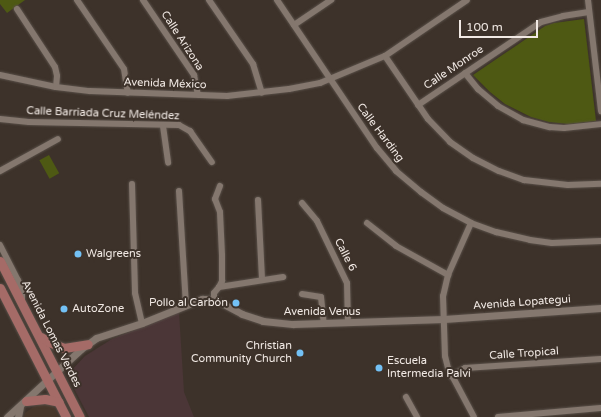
<!DOCTYPE html>
<html>
<head>
<meta charset="utf-8">
<style>
	body { margin:0 }
	#map { position:relative; width:601px; height:417px; overflow:hidden; background:#3d322a; font-family:"Varela Round",sans-serif }
	div>[style] { position:absolute }
	.built>* { inset:0; background:#47372a }
	.education>* { inset:0; background:#4b3637 }
	.green>* { inset:0; background:#4e5913; transform-origin:0 0 }
	.roads { filter:drop-shadow(0 0 1px #595049) drop-shadow(0 0 1px #595049) }
	.minor>* { height:6px; margin:-3px; padding:0 3px; transform-origin:3px; border-radius:3px; background:#84776e }
	.tertiary>* { height:7px; margin:-3.5px; padding:0 3.5px; transform-origin:3.5px; border-radius:3.5px; background:#84776e }
	.primary>* { height:9px; margin:-4.5px; padding:0 4.5px; transform-origin:4.5px; border-radius:4.5px; background:#a56b67 }
	.dots>* { width:11px; height:11px; translate:-50% -50%; box-sizing:border-box; border:2px solid #3d322a; border-radius:50% }
	span { translate:-50% -50%; white-space:nowrap; text-align:center; line-height:1.15; -webkit-text-stroke:4px #3d322a; paint-order:stroke }
	.street-label { font-size:11px; color:#f1e9e4 }
	.poi-label { font-size:11px; color:#f1e9e4 }
	.left { translate:0 -50%; text-align:left }
	.right { translate:-100% -50%; text-align:right }
	.scale { position:absolute; left:459px; top:20px; width:79px; height:18px; box-sizing:border-box; border:2px solid #f1e9e4; border-top:0; padding-left:5px; font-size:12px; line-height:14px; white-space:nowrap; color:#f1e9e4; -webkit-text-stroke:3px #3d322a; paint-order:stroke }
</style>
</head>
<body>
<div id="map">
	<div class="built">
		<i style="clip-path:polygon(40px 402px,49px 404px,54px 407px,59px 417px,24px 417px,25px 413px)"></i>
	</div>
	<div class="education">
		<i style="clip-path:polygon(179px 312px,184px 392px,194px 417px,89px 417px,68px 377px,70px 372px,85px 356px,112px 339px)"></i>
	</div>
	<div class="green">
		<i style="clip-path:polygon(0 0,25px 0,7px 13px,0 4px)"></i>
		<i style="clip-path:polygon(584px 19px,596px 121px,568px 124px,549px 122px,531px 117px,505px 104px,490px 92px,473px 75px,545px 26px,554px 23px)"></i>
		<i style="left:49px;top:155px;width:21px;height:11px;rotate:61deg"></i>
	</div>
	<div class="roads">
		<div class="minor">
			<i style="left:77px;top:0;width:83px;rotate:55.7deg"></i>
			<i style="left:124px;top:69px;width:24px;rotate:81deg"></i>
			<i style="left:143px;top:0;width:91px;rotate:55.8deg"></i>
			<i style="left:194px;top:75px;width:20px;rotate:79deg"></i>
			<i style="left:209px;top:0;width:78px;rotate:55.5deg"></i>
			<i style="left:253px;top:64px;width:30px;rotate:73deg"></i>
			<i style="left:277px;top:0;width:179px;rotate:56deg"></i>
			<i style="left:377px;top:148px;width:30px;rotate:50deg"></i>
			<i style="left:396px;top:171px;width:33px;rotate:40deg"></i>
			<i style="left:421px;top:192px;width:27px;rotate:36deg"></i>
			<i style="left:443px;top:208px;width:32px;rotate:28deg"></i>
			<i style="left:471px;top:223px;width:27px;rotate:20deg"></i>
			<i style="left:496px;top:232px;width:35px;rotate:13deg"></i>
			<i style="left:530px;top:240px;width:22px;rotate:8deg"></i>
			<i style="left:552px;top:243px;width:49px;rotate:-2.3deg"></i>
			<i style="left:588px;top:0;width:112px;rotate:83.3deg"></i>
			<i style="left:17px;top:9px;width:69px;rotate:56.8deg"></i>
			<i style="left:55px;top:67px;width:9px;rotate:77deg"></i>
			<i style="left:57px;top:76px;width:11px;rotate:95deg"></i>
			<i style="left:294px;top:25px;width:45px;rotate:-34deg"></i>
			<i style="left:385px;top:56px;width:76px;rotate:55.7deg"></i>
			<i style="left:428px;top:119px;width:32px;rotate:46deg"></i>
			<i style="left:450px;top:142px;width:28px;rotate:35deg"></i>
			<i style="left:473px;top:158px;width:29px;rotate:27deg"></i>
			<i style="left:499px;top:171px;width:27px;rotate:20deg"></i>
			<i style="left:524px;top:180px;width:44px;rotate:6.5deg"></i>
			<i style="left:568px;top:185px;width:33px;rotate:-2deg"></i>
			<i style="left:465px;top:73px;width:21px;rotate:51deg"></i>
			<i style="left:478px;top:89px;width:26px;rotate:40deg"></i>
			<i style="left:498px;top:106px;width:29px;rotate:29deg"></i>
			<i style="left:523px;top:120px;width:28px;rotate:15deg"></i>
			<i style="left:550px;top:127px;width:14px;rotate:4deg"></i>
			<i style="left:564px;top:128px;width:37px;rotate:-6deg"></i>
			<i style="left:0;top:75px;width:57px;rotate:12.1deg"></i>
			<i style="left:56px;top:87px;width:34px;rotate:7deg"></i>
			<i style="left:90px;top:91px;width:137px;rotate:2.1deg"></i>
			<i style="left:227px;top:96px;width:62px;rotate:-6.4deg"></i>
			<i style="left:289px;top:89px;width:32px;rotate:-11deg"></i>
			<i style="left:320px;top:83px;width:70px;rotate:-22.6deg"></i>
			<i style="left:385px;top:56px;width:99px;rotate:-34.3deg"></i>
			<i style="left:418px;top:105px;width:148px;rotate:-34deg"></i>
			<i style="left:541px;top:22px;width:23px;rotate:-15deg"></i>
			<i style="left:563px;top:16px;width:26px;rotate:-9deg"></i>
			<i style="left:0;top:119px;width:29px;rotate:6deg"></i>
			<i style="left:29px;top:122px;width:150px;rotate:1.1deg"></i>
			<i style="left:179px;top:125px;width:13px;rotate:29deg"></i>
			<i style="left:190px;top:131px;width:38px;rotate:55deg"></i>
			<i style="left:163px;top:126px;width:37px;rotate:82deg"></i>
			<i style="left:0;top:171px;width:66px;rotate:-28.9deg"></i>
			<i style="left:132px;top:184px;width:109px;rotate:88.4deg"></i>
			<i style="left:135px;top:293px;width:31px;rotate:77deg"></i>
			<i style="left:179px;top:191px;width:113px;rotate:86.5deg"></i>
			<i style="left:258px;top:200px;width:80px;rotate:87.1deg"></i>
			<i style="left:302px;top:203px;width:23px;rotate:50deg"></i>
			<i style="left:317px;top:221px;width:69px;rotate:64.2deg"></i>
			<i style="left:347px;top:283px;width:40px;rotate:88.6deg"></i>
			<i style="left:367px;top:223px;width:37px;rotate:38deg"></i>
			<i style="left:396px;top:246px;width:60px;rotate:29.1deg"></i>
			<i style="left:471px;top:223px;width:57px;rotate:113.9deg"></i>
			<i style="left:448px;top:275px;width:22px;rotate:103deg"></i>
			<i style="left:443px;top:296px;width:60px;rotate:88.1deg"></i>
			<i style="left:445px;top:356px;width:12px;rotate:76deg"></i>
			<i style="left:448px;top:368px;width:55px;rotate:62deg"></i>
			<i style="left:0;top:245px;width:39px;rotate:63deg"></i>
			<i style="left:18px;top:280px;width:12px;rotate:70deg"></i>
			<i style="left:22px;top:291px;width:10px;rotate:90deg"></i>
			<i style="left:219px;top:287px;width:7px;rotate:-63deg"></i>
			<i style="left:222px;top:281px;width:26px;rotate:-90deg"></i>
			<i style="left:222px;top:255px;width:43px;rotate:-92.7deg"></i>
			<i style="left:220px;top:212px;width:14px;rotate:-111deg"></i>
			<i style="left:215px;top:199px;width:14px;rotate:-69deg"></i>
			<i style="left:302px;top:294px;width:19px;rotate:9deg"></i>
			<i style="left:321px;top:297px;width:27px;rotate:84deg"></i>
			<i style="left:214px;top:299px;width:6px;rotate:-90deg"></i>
			<i style="left:214px;top:293px;width:8px;rotate:-50deg"></i>
			<i style="left:219px;top:287px;width:65px;rotate:-8.9deg"></i>
			<i style="left:451px;top:376px;width:16px;rotate:-30deg"></i>
			<i style="left:465px;top:368px;width:136px;rotate:-3.8deg"></i>
			<i style="left:406px;top:397px;width:23px;rotate:61deg"></i>
			<i style="left:498px;top:417px;width:103px;rotate:-5deg"></i>
		</div>
		<div class="tertiary">
			<i style="left:7px;top:417px;width:100px;rotate:-42.6deg"></i>
			<i style="left:81px;top:349px;width:19px;rotate:-36deg"></i>
			<i style="left:96px;top:338px;width:48px;rotate:-18.1deg"></i>
			<i style="left:142px;top:323px;width:65px;rotate:-21.8deg"></i>
			<i style="left:202px;top:299px;width:12px"></i>
			<i style="left:214px;top:299px;width:32px;rotate:28deg"></i>
			<i style="left:242px;top:314px;width:22px;rotate:18deg"></i>
			<i style="left:263px;top:321px;width:30px;rotate:6deg"></i>
			<i style="left:293px;top:324px;width:151px;rotate:-1.9deg"></i>
			<i style="left:444px;top:319px;width:157px;rotate:-4deg"></i>
			<i style="left:18px;top:417px;width:10px;rotate:-79deg"></i>
		</div>
		<div class="primary">
			<i style="left:0;top:261px;width:175px;rotate:62.9deg"></i>
			<i style="left:0;top:288px;width:145px;rotate:62.9deg"></i>
			<i style="left:41px;top:337px;width:9px;rotate:32deg"></i>
			<i style="left:49px;top:342px;width:16px;rotate:22deg"></i>
			<i style="left:64px;top:348px;width:24px;rotate:-9deg"></i>
			<i style="left:26px;top:401px;width:19px;rotate:-6deg"></i>
			<i style="left:45px;top:399px;width:14px;rotate:12deg"></i>
		</div>
	</div>
	<div class="dots">
		<i style="left:78px;top:254px;background:#73c1f5"></i>
		<i style="left:236px;top:303px;background:#73c1f5"></i>
		<i style="left:64px;top:309px;background:#73c1f5"></i>
		<i style="left:300px;top:353px;background:#73c1f5"></i>
		<i style="left:379px;top:368px;background:#73c1f5"></i>
	</div>
	<div class="street-label">
		<span style="left:182px;top:41px;rotate:57deg">Calle Arizona</span>
		<span style="left:454px;top:68px;rotate:-34deg">Calle Monroe</span>
		<span style="left:165px;top:84px;rotate:2deg">Avenida México</span>
		<span style="left:103px;top:114px;rotate:2deg">Calle Barriada Cruz Meléndez</span>
		<span style="left:380px;top:133px;rotate:53deg">Calle Harding</span>
		<span style="left:345px;top:255px;rotate:63deg">Calle 6</span>
		<span style="left:522px;top:303px;rotate:-4deg">Avenida Lopategui</span>
		<span style="left:322px;top:312px">Avenida Venus</span>
		<span style="left:51px;top:334px;rotate:63deg">Avenida Lomas Verdes</span>
		<span style="left:524px;top:354px;rotate:-4deg">Calle Tropical</span>
	</div>
	<div class="poi-label">
		<span class="left" style="left:86px;top:254px">Walgreens</span>
		<span class="right" style="left:228px;top:303px">Pollo al Carbón</span>
		<span class="left" style="left:72px;top:309px">AutoZone</span>
		<span class="right" style="left:292px;top:353px">Christian<br>Community Church</span>
		<span class="left" style="left:387px;top:368px">Escuela<br>Intermedia Palvi</span>
	</div>
	<div class="scale">100 m</div>
</div>
</body>
</html>
